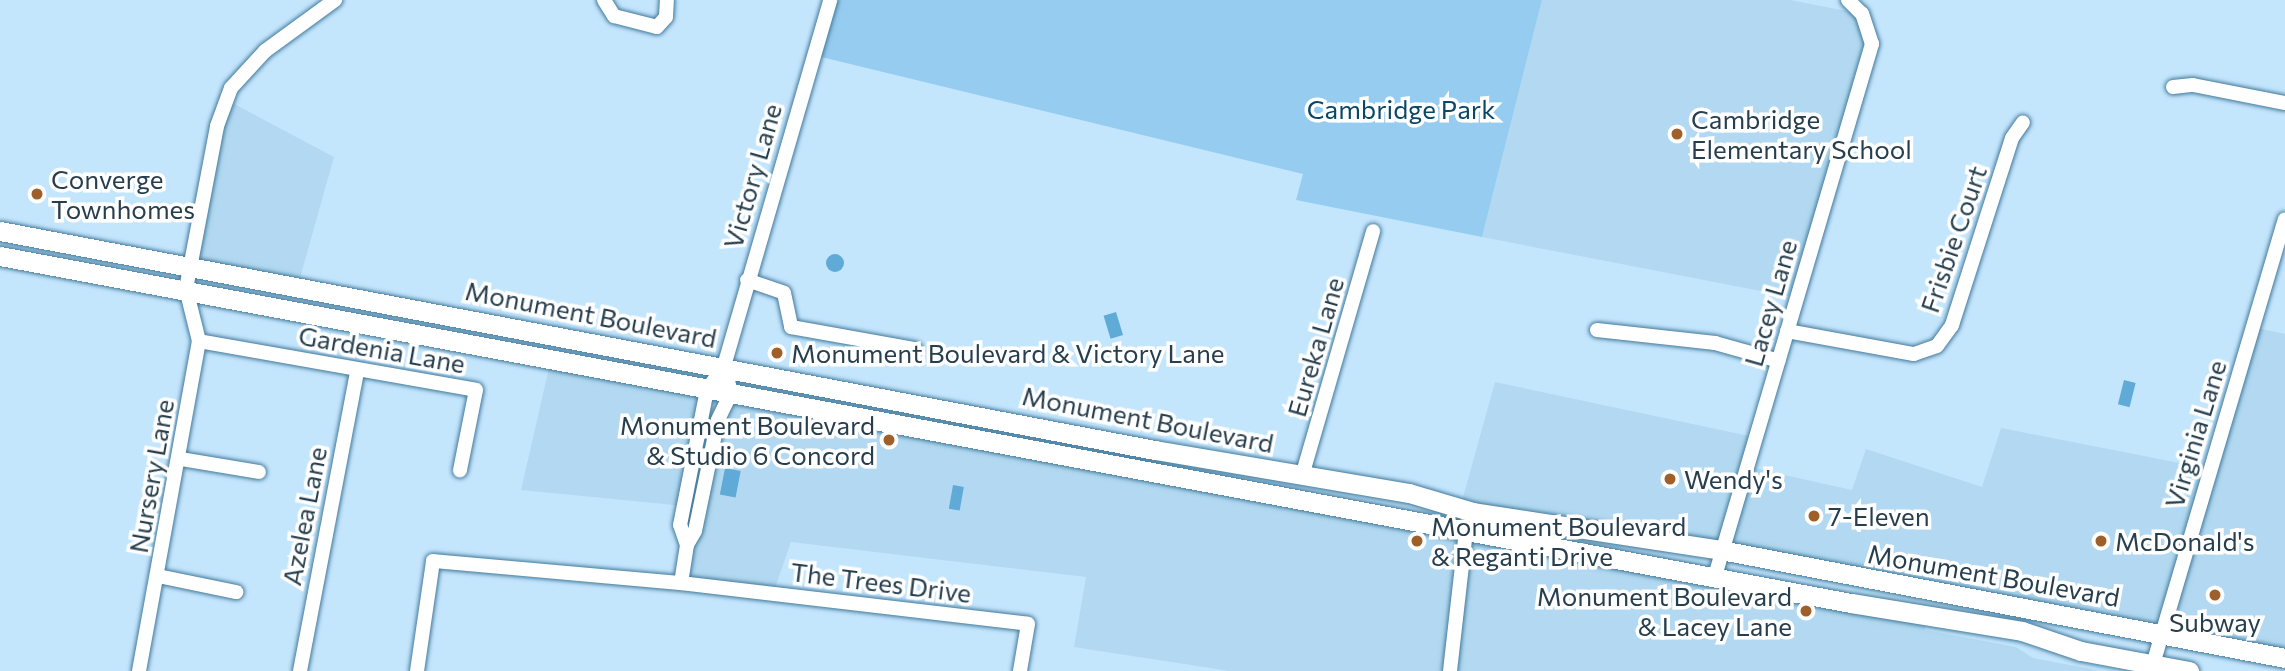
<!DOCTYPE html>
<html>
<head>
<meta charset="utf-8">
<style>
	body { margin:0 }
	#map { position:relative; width:2285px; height:671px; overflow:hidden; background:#c4e6fd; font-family:Commissioner,sans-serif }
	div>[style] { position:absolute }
	.built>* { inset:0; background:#b2d9f1 }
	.green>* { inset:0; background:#96ccef }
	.water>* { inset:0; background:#5faad7; transform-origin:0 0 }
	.round { border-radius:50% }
	.roads { filter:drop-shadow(0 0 2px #427a9c) drop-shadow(0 0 2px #427a9c) }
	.street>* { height:14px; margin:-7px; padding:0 7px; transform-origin:7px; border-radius:7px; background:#fff }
	.secondary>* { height:19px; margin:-9.5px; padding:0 9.5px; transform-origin:9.5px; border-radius:9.5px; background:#fff }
	.dots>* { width:19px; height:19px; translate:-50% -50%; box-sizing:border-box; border:4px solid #fff; border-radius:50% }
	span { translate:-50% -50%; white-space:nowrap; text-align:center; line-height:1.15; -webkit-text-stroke:7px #fff; paint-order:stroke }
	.park-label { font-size:26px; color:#084766 }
	.poi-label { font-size:26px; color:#263e4d }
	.left { translate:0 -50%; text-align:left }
	.right { translate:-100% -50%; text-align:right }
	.street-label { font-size:26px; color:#263e4d }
</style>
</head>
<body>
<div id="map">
	<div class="built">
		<i style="clip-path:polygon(1542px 0,1790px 0,1862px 14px,1872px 44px,1797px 298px,1482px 237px)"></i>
		<i style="clip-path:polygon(227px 100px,334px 157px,298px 285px,190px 267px)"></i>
		<i style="clip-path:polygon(2253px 327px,2285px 334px,2285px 658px,1460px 508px,1495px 382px,1754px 437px,1745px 466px,1852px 490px,1866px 449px,1982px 487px,2001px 428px,2210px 469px)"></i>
		<i style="clip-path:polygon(551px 359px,707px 390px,684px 506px,521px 490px)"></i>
		<i style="clip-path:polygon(731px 393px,1927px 615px,1925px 630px,2016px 647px,2033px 658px,2101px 671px,1230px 671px,1074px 647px,1086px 577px,791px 542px,773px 594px,681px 583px)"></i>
	</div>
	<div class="green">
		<i style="clip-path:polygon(830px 0,1542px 0,1482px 237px,1296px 200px,1303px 174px,813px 55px)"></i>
	</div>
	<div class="water">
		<i class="round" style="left:826px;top:254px;width:18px;height:18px"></i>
		<i style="left:1116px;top:312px;width:24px;height:13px;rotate:73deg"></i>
		<i style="left:2124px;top:380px;width:12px;height:25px;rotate:14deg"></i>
		<i style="left:725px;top:468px;width:16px;height:27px;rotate:11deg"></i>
		<i style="left:953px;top:485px;width:11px;height:24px;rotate:10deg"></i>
	</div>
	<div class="roads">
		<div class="street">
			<i style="left:604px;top:0;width:19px;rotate:58deg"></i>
			<i style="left:614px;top:16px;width:44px;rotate:14.3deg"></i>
			<i style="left:657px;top:27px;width:13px;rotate:-48deg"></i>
			<i style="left:666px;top:17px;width:17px;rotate:-87deg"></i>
			<i style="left:2173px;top:87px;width:20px;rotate:-6deg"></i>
			<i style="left:2193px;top:85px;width:94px;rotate:11.1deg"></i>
			<i style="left:747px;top:280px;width:39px;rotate:19deg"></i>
			<i style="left:784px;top:293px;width:35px;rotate:78deg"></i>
			<i style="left:791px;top:327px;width:126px;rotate:10.1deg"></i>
			<i style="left:1597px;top:330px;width:119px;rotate:6.3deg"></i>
			<i style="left:1715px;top:343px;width:66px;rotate:15.7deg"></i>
			<i style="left:1787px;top:331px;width:129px;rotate:10.3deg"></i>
			<i style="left:1914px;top:354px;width:24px;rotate:-19deg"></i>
			<i style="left:1937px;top:346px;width:26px;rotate:-54deg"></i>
			<i style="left:1952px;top:325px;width:196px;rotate:-72.2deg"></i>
			<i style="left:2012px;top:138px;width:19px;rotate:-55deg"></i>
			<i style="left:199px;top:341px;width:281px;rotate:10deg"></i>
			<i style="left:476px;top:390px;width:82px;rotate:101.3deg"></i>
			<i style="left:724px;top:366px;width:28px;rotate:75deg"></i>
			<i style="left:731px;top:393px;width:30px;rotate:116deg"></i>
			<i style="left:718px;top:420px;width:113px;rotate:101.7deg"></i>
			<i style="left:695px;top:531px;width:16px;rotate:120deg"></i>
			<i style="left:687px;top:545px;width:21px;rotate:-109deg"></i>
			<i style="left:680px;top:525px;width:138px;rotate:-78.7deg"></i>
			<i style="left:707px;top:390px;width:29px;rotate:-55deg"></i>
			<i style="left:724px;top:366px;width:381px;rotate:-73.8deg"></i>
			<i style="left:181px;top:459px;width:79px;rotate:9.5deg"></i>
			<i style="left:1302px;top:476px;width:255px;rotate:-73.8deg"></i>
			<i style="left:158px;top:576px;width:80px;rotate:11.6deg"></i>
			<i style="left:1715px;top:576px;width:555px;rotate:-73.56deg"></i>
			<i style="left:1872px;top:44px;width:32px;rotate:-108deg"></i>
			<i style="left:1862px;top:14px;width:20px;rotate:-135deg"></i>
			<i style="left:681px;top:583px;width:38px;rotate:-81deg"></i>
			<i style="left:139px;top:671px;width:335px;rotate:-79.7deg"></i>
			<i style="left:199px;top:341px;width:54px;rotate:-104deg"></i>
			<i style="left:186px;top:289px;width:166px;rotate:-79.2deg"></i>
			<i style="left:217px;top:126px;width:40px;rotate:-69.8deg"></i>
			<i style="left:231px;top:88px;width:50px;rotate:-47.4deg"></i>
			<i style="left:265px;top:51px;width:87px;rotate:-36.1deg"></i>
			<i style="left:300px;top:671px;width:305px;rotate:-79.2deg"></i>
			<i style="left:417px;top:671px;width:111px;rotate:-81.7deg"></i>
			<i style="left:433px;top:561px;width:249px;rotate:5.1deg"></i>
			<i style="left:681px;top:583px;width:349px;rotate:6.7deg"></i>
			<i style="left:1028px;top:624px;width:48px;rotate:99.7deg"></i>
			<i style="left:1450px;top:671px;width:142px;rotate:-83.5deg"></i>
			<i style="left:2151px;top:671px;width:471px;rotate:-73.5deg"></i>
		</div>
		<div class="secondary">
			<i style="left:0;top:231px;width:1176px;rotate:10.74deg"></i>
			<i style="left:1155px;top:450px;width:258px;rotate:9.6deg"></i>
			<i style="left:1409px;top:493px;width:67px;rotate:16.5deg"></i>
			<i style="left:1473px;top:512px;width:251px;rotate:8.7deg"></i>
			<i style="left:1721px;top:550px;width:574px;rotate:10.84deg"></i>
			<i style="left:0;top:256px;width:1883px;rotate:10.62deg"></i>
			<i style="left:1851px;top:603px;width:173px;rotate:9.3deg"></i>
			<i style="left:2022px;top:631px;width:62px;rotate:18.7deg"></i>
			<i style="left:2081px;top:651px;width:110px;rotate:10.5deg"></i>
		</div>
	</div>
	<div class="dots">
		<i style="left:1677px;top:134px;background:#9f5f29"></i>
		<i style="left:37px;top:194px;background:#9f5f29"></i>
		<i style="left:777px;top:353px;background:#9f5f29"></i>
		<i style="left:889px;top:440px;background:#9f5f29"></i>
		<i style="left:1670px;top:479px;background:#9f5f29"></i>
		<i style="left:1814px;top:516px;background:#9f5f29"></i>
		<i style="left:1417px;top:541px;background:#9f5f29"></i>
		<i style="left:2101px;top:541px;background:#9f5f29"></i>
		<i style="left:2215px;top:595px;background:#9f5f29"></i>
		<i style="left:1806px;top:611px;background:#9f5f29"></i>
	</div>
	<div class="park-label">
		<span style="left:1401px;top:109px">Cambridge Park</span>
	</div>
	<div class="poi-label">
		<span class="left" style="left:1691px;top:134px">Cambridge<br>Elementary School</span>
		<span class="left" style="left:51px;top:194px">Converge<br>Townhomes</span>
		<span class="left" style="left:791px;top:353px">Monument Boulevard &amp; Victory Lane</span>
		<span class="right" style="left:875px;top:440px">Monument Boulevard<br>&amp; Studio 6 Concord</span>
		<span class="left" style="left:1684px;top:479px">Wendy's</span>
		<span class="left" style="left:1828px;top:516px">7-Eleven</span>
		<span class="left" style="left:1431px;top:541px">Monument Boulevard<br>&amp; Reganti Drive</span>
		<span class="left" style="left:2115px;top:541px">McDonald's</span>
		<span class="right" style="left:1792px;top:611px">Monument Boulevard<br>&amp; Lacey Lane</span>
		<span style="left:2215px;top:622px">Subway</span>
	</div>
	<div class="street-label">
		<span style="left:752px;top:176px;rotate:-74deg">Victory Lane</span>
		<span style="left:1953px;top:239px;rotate:-71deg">Frisbie Court</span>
		<span style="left:1770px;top:303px;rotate:-74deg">Lacey Lane</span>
		<span style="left:591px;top:314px;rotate:11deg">Monument Boulevard</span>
		<span style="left:1315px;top:347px;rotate:-74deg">Eureka Lane</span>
		<span style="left:382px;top:349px;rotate:10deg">Gardenia Lane</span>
		<span style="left:1148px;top:419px;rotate:11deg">Monument Boulevard</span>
		<span style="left:2195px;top:434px;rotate:-73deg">Virginia Lane</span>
		<span style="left:151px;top:476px;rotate:-80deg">Nursery Lane</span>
		<span style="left:304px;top:516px;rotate:-79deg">Azelea Lane</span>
		<span style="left:1994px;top:575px;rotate:10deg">Monument Boulevard</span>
		<span style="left:881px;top:582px;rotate:7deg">The Trees Drive</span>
	</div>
</div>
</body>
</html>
